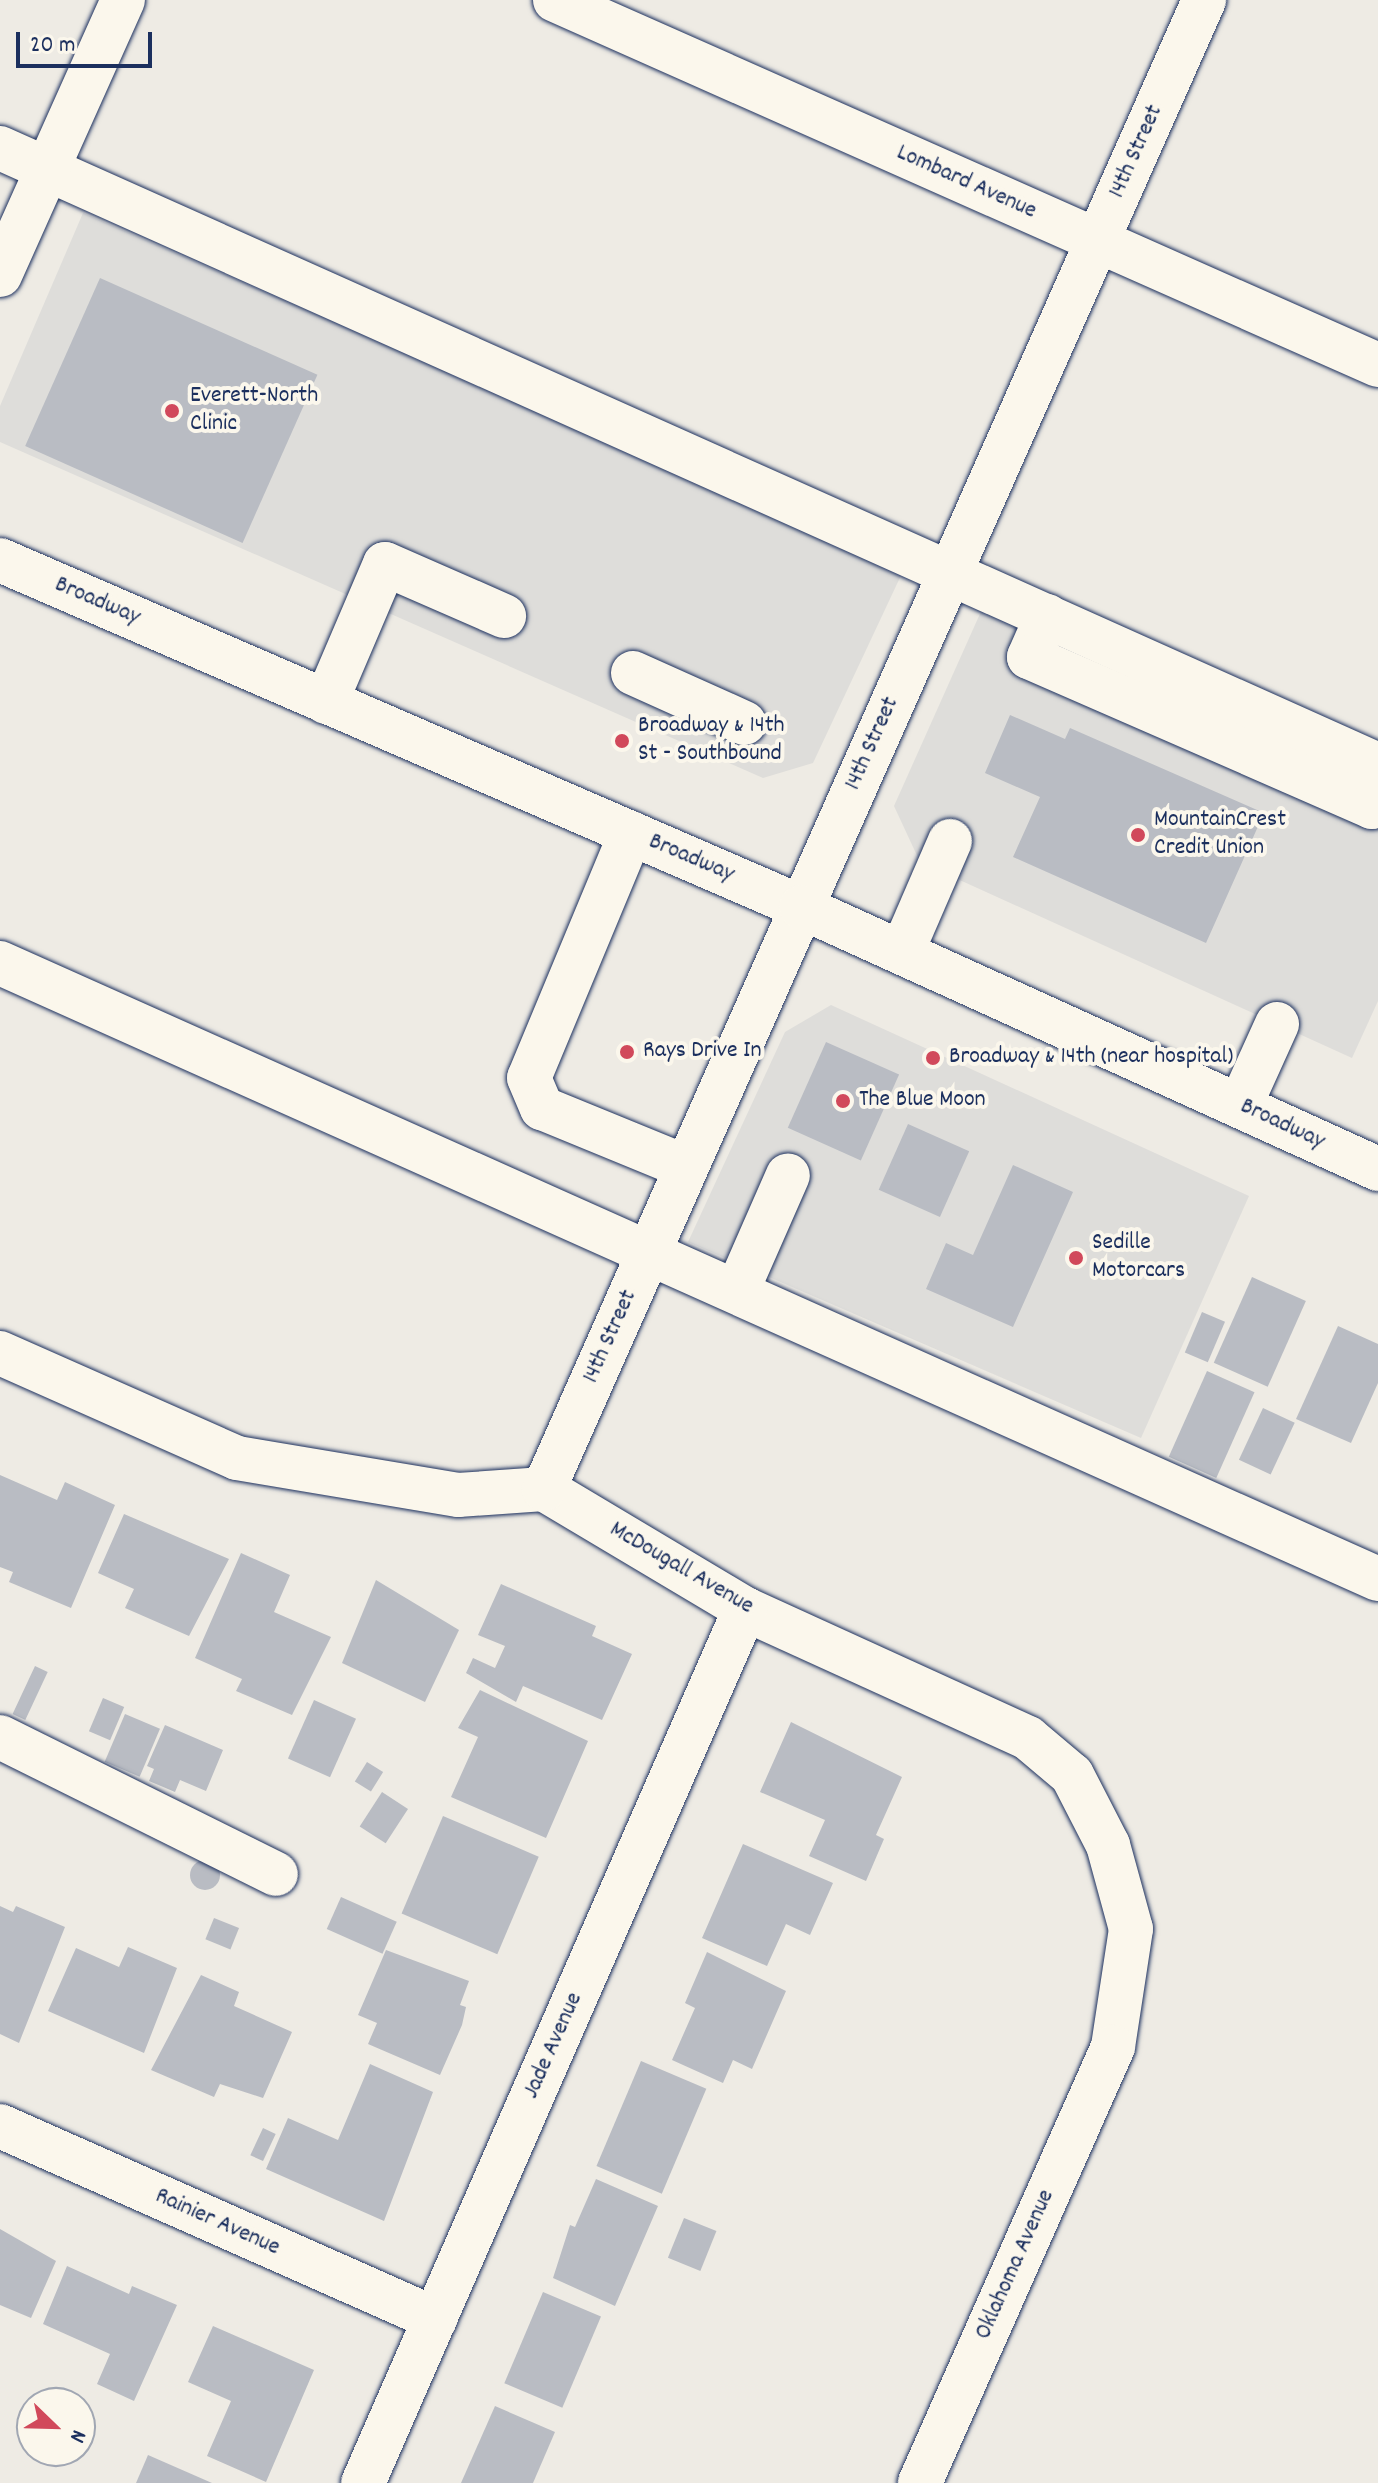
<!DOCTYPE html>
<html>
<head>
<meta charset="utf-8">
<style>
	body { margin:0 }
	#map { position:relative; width:1378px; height:2483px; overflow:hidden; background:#eeebe4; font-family:Dekko,sans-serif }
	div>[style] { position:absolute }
	.built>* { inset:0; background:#deddda }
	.building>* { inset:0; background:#b9bcc3; transform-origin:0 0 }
	.round { border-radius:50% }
	.roads { filter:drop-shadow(0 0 2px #1b2f5e) drop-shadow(0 0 2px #1b2f5e) }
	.minor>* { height:44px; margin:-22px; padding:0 22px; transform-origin:22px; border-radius:22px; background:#fbf7ec }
	.major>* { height:44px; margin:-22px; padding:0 22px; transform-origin:22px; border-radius:22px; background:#fbf7ec }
	.dots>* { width:22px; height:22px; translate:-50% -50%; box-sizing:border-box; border:4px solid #fbf7ec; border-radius:50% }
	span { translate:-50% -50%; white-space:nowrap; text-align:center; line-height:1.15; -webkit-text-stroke:8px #fbf7ec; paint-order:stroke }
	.street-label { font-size:24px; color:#1b2f5e }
	.poi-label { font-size:24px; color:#1b2f5e }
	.left { translate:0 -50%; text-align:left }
	.north { position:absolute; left:16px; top:2387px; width:80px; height:80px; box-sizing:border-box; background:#fbf7ec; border:2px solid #a1a7b3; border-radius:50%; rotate:113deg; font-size:22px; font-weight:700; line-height:32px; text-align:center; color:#1b2f5e }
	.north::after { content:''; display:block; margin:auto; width:28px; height:36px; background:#d1495b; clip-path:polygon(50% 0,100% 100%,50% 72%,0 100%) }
	.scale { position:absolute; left:16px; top:32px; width:136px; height:36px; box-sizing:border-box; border:4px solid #1b2f5e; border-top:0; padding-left:10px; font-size:24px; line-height:28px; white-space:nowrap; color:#1b2f5e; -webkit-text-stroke:6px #fbf7ec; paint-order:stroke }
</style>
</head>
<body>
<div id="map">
	<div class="built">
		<i style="clip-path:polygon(83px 213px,904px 569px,813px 763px,763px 778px,0 442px,0 406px)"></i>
		<i style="clip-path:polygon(983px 607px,1378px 787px,1378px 1001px,1352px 1058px,920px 862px,894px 806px)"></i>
		<i style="clip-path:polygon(831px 1005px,1249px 1196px,1141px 1438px,688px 1242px,785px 1032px)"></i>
	</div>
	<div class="building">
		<i style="left:100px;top:278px;width:238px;height:184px;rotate:24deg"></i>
		<i style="clip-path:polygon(1010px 715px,1065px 739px,1070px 728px,1264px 813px,1206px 943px,1013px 857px,1040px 797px,985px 773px)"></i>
		<i style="left:826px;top:1042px;width:80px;height:94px;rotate:24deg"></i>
		<i style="left:908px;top:1124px;width:67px;height:72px;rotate:24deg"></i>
		<i style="clip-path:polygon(1013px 1165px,1073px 1192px,1013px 1327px,926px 1289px,946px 1243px,973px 1255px)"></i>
		<i style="left:1252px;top:1277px;width:59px;height:94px;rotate:24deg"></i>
		<i style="left:1202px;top:1312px;width:25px;height:44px;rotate:23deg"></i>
		<i style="clip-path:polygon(1338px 1326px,1378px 1344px,1378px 1383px,1351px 1443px,1296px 1419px)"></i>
		<i style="left:1207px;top:1371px;width:52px;height:94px;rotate:24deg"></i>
		<i style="left:1263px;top:1408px;width:35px;height:57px;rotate:25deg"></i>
		<i style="clip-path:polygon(0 1475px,57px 1500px,65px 1482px,115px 1505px,71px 1608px,9px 1582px,13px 1572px,0 1567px)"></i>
		<i style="clip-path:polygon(124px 1514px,229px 1559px,189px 1636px,125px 1608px,134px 1589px,98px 1573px)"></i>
		<i style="clip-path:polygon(241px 1553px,290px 1575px,274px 1612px,331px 1637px,292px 1715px,236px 1691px,242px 1679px,195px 1658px)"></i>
		<i style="clip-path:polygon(376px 1580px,459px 1630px,425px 1702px,342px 1663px)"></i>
		<i style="clip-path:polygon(501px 1584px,596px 1626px,592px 1636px,632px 1654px,602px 1720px,523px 1686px,516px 1702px,466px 1673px,473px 1658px,495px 1668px,505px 1646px,478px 1635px)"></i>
		<i style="left:35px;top:1666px;width:14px;height:53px;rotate:25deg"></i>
		<i style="clip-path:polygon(480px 1690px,588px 1741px,546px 1838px,451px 1797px,478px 1737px,458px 1728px)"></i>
		<i style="left:103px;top:1698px;width:23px;height:36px;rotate:23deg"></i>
		<i style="left:314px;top:1700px;width:46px;height:64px;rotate:24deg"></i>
		<i style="left:125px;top:1714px;width:38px;height:52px;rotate:23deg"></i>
		<i style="clip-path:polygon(791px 1722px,902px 1777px,876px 1835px,884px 1839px,866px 1881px,809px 1856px,825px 1820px,760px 1792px)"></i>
		<i style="clip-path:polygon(165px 1725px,223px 1750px,206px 1791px,180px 1780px,175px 1792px,149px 1781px,154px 1769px,147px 1766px)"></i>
		<i style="left:367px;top:1762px;width:19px;height:23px;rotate:32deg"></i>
		<i style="left:382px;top:1792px;width:31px;height:41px;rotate:33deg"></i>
		<i style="left:443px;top:1816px;width:104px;height:106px;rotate:23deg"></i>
		<i style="clip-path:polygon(743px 1844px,833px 1883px,810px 1935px,786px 1924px,767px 1966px,702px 1938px)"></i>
		<i class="round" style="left:190px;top:1860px;width:30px;height:30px"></i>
		<i style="left:341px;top:1897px;width:61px;height:35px;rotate:24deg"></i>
		<i style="clip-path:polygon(0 1906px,13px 1912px,16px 1906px,65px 1927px,19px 2043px,0 2034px)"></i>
		<i style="left:214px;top:1918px;width:27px;height:23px;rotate:22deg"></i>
		<i style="clip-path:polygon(128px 1947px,177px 1968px,144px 2053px,48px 2011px,76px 1948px,119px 1967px)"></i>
		<i style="clip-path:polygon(386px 1950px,469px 1981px,460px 2005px,466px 2007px,462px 2025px,440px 2075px,368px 2044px,377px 2023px,358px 2015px)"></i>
		<i style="clip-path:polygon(707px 1952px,786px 1991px,752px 2069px,733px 2060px,723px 2083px,672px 2060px,695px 2008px,685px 2003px)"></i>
		<i style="clip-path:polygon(201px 1975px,239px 1992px,234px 2006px,292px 2032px,263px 2098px,220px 2084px,214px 2097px,151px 2070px)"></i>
		<i style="left:641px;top:2061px;width:71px;height:114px;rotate:23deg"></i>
		<i style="clip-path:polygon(370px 2064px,433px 2092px,384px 2221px,266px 2169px,288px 2118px,338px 2140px)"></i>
		<i style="left:263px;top:2128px;width:14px;height:30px;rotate:25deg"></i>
		<i style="clip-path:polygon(596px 2179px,658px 2206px,615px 2306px,553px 2278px,570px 2225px,575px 2227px)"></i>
		<i style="left:684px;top:2218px;width:35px;height:43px;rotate:22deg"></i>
		<i style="clip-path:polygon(0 2229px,56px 2261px,31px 2318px,0 2305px)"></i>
		<i style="clip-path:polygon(67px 2266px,129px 2294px,132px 2286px,177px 2305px,134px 2401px,97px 2384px,110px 2354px,43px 2324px)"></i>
		<i style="left:543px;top:2292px;width:63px;height:99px;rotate:23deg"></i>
		<i style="clip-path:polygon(213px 2326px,314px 2370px,266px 2482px,207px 2456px,231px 2401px,188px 2382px)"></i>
		<i style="clip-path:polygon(495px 2406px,555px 2432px,533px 2483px,461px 2483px)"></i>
		<i style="clip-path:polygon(148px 2455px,212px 2483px,136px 2483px)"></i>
	</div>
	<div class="roads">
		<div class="minor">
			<i style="left:555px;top:0;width:900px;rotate:23.92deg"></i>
			<i style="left:0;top:148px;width:1510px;rotate:24.12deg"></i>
			<i style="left:0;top:275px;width:301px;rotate:-65.9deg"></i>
			<i style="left:1047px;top:616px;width:45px;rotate:113.7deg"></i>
			<i style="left:1029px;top:657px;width:374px;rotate:23.6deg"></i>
			<i style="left:1372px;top:807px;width:14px;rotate:-65deg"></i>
			<i style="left:633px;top:673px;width:122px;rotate:24.2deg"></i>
			<i style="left:326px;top:702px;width:150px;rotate:-66.9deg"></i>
			<i style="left:385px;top:564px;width:130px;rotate:23.6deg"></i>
			<i style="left:631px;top:833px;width:265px;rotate:112.6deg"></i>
			<i style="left:529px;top:1078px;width:33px;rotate:67deg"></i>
			<i style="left:542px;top:1108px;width:156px;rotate:22.3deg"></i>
			<i style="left:902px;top:952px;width:121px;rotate:-66.6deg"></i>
			<i style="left:0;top:963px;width:1509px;rotate:24.09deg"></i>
			<i style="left:1240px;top:1106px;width:90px;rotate:-65.7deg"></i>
			<i style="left:738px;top:1289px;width:124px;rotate:-66.3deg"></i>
			<i style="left:0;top:1353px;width:259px;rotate:23.9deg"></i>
			<i style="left:237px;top:1458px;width:224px;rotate:9.5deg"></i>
			<i style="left:458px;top:1495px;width:86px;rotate:-4deg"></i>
			<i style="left:544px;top:1489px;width:234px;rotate:30.8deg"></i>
			<i style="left:745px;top:1609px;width:311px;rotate:24.5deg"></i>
			<i style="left:1028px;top:1738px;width:57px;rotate:40.1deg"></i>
			<i style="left:1072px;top:1775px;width:79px;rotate:62.8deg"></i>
			<i style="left:1108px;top:1845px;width:87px;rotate:74.7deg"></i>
			<i style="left:1131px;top:1929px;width:119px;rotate:98.7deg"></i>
			<i style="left:1113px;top:2047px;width:477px;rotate:113.9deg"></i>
			<i style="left:544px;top:1489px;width:1629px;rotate:-66.09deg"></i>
			<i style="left:0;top:1737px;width:308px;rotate:26.4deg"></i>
			<i style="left:0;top:2126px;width:476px;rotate:23.9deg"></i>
			<i style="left:363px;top:2483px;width:954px;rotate:-66.39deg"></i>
		</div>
		<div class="major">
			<i style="left:0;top:560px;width:873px;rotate:23.42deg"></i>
			<i style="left:801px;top:907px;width:634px;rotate:24.42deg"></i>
		</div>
	</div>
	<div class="dots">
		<i style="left:172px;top:411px;background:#d1495b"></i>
		<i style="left:622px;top:741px;background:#d1495b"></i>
		<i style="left:1138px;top:835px;background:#d1495b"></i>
		<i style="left:627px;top:1052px;background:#d1495b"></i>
		<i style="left:933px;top:1058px;background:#d1495b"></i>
		<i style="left:843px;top:1101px;background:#d1495b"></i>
		<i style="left:1076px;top:1258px;background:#d1495b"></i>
	</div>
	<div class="street-label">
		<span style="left:1137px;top:152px;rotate:-66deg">14th Street</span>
		<span style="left:966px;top:183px;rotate:24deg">Lombard Avenue</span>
		<span style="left:97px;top:602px;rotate:23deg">Broadway</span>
		<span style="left:873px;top:744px;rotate:-66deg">14th Street</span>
		<span style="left:691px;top:859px;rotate:23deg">Broadway</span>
		<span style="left:1282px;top:1125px;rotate:25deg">Broadway</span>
		<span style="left:611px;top:1337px;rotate:-66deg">14th Street</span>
		<span style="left:681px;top:1569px;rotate:30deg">McDougall Avenue</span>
		<span style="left:554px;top:2046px;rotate:-66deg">Jade Avenue</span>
		<span style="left:217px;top:2223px;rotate:24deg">Rainier Avenue</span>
		<span style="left:1016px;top:2265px;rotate:-66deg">Oklahoma Avenue</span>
	</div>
	<div class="poi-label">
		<span class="left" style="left:190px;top:411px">Everett-North<br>Clinic</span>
		<span class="left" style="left:638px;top:741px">Broadway &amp; 14th<br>St - Southbound</span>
		<span class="left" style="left:1154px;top:835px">MountainCrest<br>Credit Union</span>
		<span class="left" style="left:643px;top:1052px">Rays Drive In</span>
		<span class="left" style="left:949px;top:1058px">Broadway &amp; 14th (near hospital)</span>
		<span class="left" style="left:859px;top:1101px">The Blue Moon</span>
		<span class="left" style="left:1092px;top:1258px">Sedille<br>Motorcars</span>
	</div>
	<div class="north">N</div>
	<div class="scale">20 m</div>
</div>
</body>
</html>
